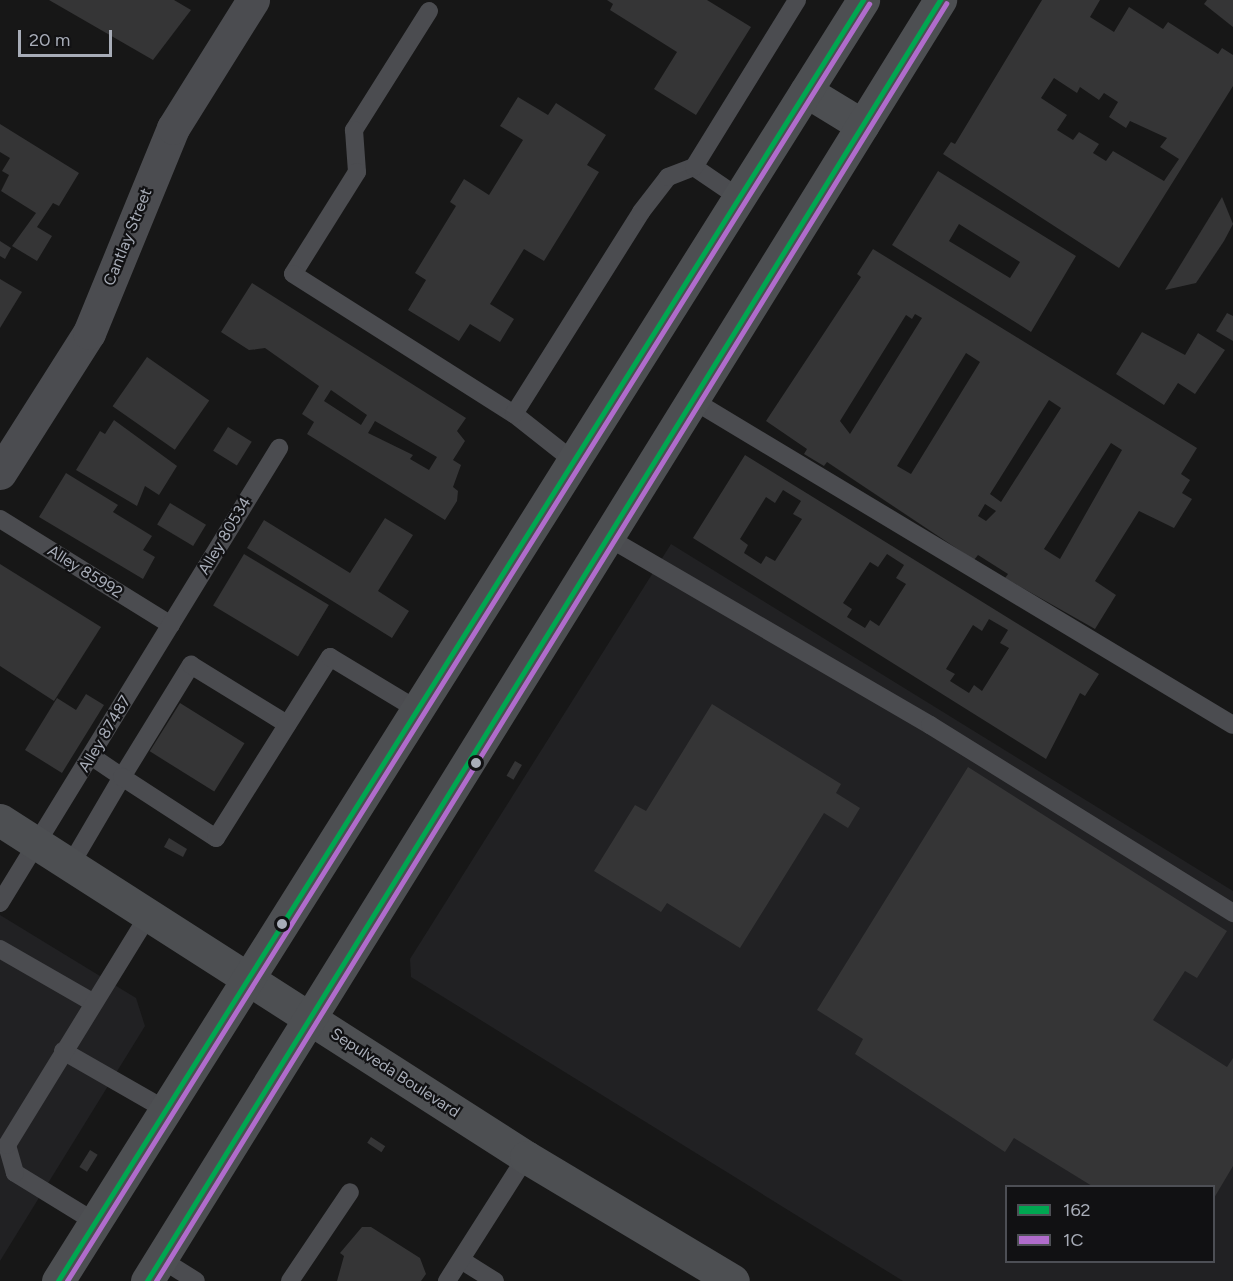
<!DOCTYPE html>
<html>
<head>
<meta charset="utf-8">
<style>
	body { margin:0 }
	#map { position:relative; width:1233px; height:1281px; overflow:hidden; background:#171717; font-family:Figtree,sans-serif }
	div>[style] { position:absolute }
	.built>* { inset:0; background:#212123 }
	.building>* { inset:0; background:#353536; transform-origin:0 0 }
	.lane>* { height:18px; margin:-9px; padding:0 9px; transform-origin:9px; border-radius:9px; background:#4b4c50 }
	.street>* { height:33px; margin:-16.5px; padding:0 16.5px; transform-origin:16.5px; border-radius:16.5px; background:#4b4c50 }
	.primary>* { height:33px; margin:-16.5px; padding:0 16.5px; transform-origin:16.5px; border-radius:16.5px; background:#4d4f52 }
	.bus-1>* { height:4.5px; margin:-2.25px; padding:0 2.25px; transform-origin:2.25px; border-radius:2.25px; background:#00a651 }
	.bus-2>* { height:4.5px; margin:-2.25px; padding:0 2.25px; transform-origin:2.25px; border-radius:2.25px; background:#b06ccc }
	.dots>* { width:16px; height:16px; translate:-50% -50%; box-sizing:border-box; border:3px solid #111113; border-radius:50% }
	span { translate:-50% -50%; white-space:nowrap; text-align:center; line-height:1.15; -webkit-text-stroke:4.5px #111113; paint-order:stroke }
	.street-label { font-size:16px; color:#a8adb8 }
	.legend { position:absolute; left:1005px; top:1185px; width:210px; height:78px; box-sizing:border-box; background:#111113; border:2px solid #4d4f55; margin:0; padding:8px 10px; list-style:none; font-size:18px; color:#a8adb8 }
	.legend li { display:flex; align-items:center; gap:12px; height:30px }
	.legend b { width:30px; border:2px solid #4d4f55 }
	.scale { position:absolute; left:18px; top:30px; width:94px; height:27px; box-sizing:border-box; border:3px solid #a8adb8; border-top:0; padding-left:8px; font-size:18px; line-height:21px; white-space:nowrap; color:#a8adb8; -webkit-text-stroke:4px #111113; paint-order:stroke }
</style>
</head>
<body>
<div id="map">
	<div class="built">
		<i style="clip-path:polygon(evenodd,671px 544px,1233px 891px,1233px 1281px,903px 1281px,411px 977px,410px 959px,671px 544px,1006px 1186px,1214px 1186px,1214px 1262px,1006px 1262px,1006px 1186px)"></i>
		<i style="clip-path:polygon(0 915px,136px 998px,145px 1026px,0 1261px)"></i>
	</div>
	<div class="building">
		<i style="clip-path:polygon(49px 0,174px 0,191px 10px,153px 60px)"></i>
		<i style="clip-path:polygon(607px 0,707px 0,751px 27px,696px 115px,654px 89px,677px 52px,610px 10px,613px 4px)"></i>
		<i style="clip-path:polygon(evenodd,1042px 0,1100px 0,1090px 17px,1114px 32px,1129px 7px,1163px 29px,1168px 22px,1218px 54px,1222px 48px,1233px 55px,1233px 86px,1119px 268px,943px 154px,951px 142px,955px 144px,1042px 0,1054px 78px,1077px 93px,1080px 87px,1099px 100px,1104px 93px,1118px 102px,1109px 117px,1126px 128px,1130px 121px,1167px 138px,1160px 147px,1179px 159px,1164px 181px,1113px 151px,1106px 161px,1093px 153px,1099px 144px,1079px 132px,1073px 140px,1057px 130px,1067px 115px,1041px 98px,1054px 78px)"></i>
		<i style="clip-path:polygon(1207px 0,1233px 0,1233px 27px,1204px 4px)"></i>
		<i style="clip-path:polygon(518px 97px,548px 115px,556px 103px,606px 135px,587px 165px,599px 172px,544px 261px,524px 249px,490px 304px,514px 319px,500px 342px,470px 324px,459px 341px,408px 310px,426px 280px,415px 273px,456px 206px,450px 202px,464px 179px,489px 195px,523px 140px,500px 126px)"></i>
		<i style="clip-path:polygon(0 124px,79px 173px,59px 206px,53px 203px,37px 227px,52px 236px,37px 261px,12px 246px,36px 213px,1px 191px,9px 175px,2px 171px,10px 158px,0 152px)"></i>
		<i style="clip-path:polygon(evenodd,938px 171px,1076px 256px,1031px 332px,892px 245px,938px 171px,959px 224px,1020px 262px,1010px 278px,949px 241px,959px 224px)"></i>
		<i style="clip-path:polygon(1222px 197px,1233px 224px,1224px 241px,1196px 283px,1165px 290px)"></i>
		<i style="clip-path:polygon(0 241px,11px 248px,5px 259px,0 256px)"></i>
		<i style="clip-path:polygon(evenodd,873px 249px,1197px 448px,1181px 474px,1190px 480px,1182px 493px,1192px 499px,1174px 528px,1139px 511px,1095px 581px,1116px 595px,1095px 629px,1005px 578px,1008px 574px,978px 555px,974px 560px,827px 462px,824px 466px,804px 454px,807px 449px,766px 421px,861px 277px,857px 274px,873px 249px,915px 314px,922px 318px,850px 434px,840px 421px,906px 315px,912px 319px,915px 314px,873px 249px,966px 353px,980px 362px,911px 474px,897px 466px,966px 353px,873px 249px,1049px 400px,1061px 408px,1001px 502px,990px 494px,1049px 400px,873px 249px,1111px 443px,1122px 450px,1060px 559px,1044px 549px,1111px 443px,873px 249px,985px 504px,996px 511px,986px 521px,978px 516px,985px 504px)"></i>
		<i style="clip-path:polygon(0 279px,22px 292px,0 328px)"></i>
		<i style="clip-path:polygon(evenodd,252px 283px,466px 418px,457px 431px,465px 441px,453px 460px,461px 465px,453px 487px,458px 491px,457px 501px,445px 520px,307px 434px,314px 422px,302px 414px,319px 386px,265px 348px,249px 350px,221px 332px,252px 283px,331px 390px,367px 415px,361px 425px,324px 401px,331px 390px,252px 283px,375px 421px,437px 457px,429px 470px,410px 459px,413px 455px,368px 433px,375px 421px)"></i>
		<i style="clip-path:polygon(1227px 313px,1233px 316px,1233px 341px,1216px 331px)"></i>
		<i style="clip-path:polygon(1142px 332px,1185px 355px,1198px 333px,1225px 350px,1195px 394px,1178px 383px,1164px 405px,1116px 374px)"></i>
		<i style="left:147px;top:357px;width:76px;height:60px;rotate:35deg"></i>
		<i style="clip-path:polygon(114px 420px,177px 466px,159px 495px,145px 486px,137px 506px,76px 470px,100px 431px,105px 434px)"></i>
		<i style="left:228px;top:427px;width:28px;height:28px;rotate:32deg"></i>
		<i style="clip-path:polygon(evenodd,745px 455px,1099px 674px,1085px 696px,1080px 693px,1046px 759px,693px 538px,745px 455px,783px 490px,801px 501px,793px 514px,802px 519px,775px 561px,766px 556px,761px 564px,744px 553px,748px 545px,740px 539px,766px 497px,775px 503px,783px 490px,745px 455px,887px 554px,904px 565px,896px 578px,906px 584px,879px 626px,870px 620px,865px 628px,847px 617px,852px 609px,843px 603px,870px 562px,878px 567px,887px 554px,745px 455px,989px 619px,1008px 630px,1000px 643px,1009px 648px,982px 691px,974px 685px,969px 693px,950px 681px,955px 674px,946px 669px,973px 625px,982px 631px,989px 619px)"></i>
		<i style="clip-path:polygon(66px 473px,118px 505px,113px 512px,152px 536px,143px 550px,155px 557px,143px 579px,39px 517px)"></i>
		<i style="left:170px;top:503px;width:42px;height:25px;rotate:31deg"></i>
		<i style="clip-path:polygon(385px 518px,413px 535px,378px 591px,409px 611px,392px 638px,247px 548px,264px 520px,350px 573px)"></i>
		<i style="left:244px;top:554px;width:99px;height:60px;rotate:31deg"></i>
		<i style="clip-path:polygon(0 564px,101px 627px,54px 701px,0 666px)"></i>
		<i style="clip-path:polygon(86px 694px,104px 705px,62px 773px,25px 750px,57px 698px,76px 710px)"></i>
		<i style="left:180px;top:703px;width:76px;height:57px;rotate:32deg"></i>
		<i style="clip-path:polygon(712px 704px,841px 784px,836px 793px,860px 808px,848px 828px,824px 813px,740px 948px,667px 903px,661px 912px,594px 871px,635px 805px,646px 811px)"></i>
		<i style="left:515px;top:761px;width:8px;height:17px;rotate:30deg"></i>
		<i style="clip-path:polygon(968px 767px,1227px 931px,1197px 978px,1185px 971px,1153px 1020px,1227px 1067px,1233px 1058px,1233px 1166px,1214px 1198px,1214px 1186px,1092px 1186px,1014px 1138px,1005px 1152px,855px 1054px,863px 1039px,817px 1010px)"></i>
		<i style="clip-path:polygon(169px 838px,187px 849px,183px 857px,164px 847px)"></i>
		<i style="left:371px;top:1137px;width:17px;height:7px;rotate:33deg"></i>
		<i style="left:90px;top:1150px;width:9px;height:20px;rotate:32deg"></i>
		<i style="clip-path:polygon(362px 1227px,371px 1227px,420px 1258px,426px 1274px,421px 1281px,337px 1281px,344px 1256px,340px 1253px)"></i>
	</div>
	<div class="lane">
		<i style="left:429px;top:11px;width:141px;rotate:122.2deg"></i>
		<i style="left:354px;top:130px;width:42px;rotate:85.9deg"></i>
		<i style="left:357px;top:172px;width:120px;rotate:122.1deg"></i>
		<i style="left:293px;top:274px;width:262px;rotate:32.4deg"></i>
		<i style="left:694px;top:167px;width:53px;rotate:34.3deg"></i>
		<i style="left:691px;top:399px;width:632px;rotate:31.03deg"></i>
		<i style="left:571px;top:459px;width:73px;rotate:-141.7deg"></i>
		<i style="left:514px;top:414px;width:239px;rotate:-57.8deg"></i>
		<i style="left:641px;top:212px;width:44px;rotate:-52.4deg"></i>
		<i style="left:668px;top:177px;width:28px;rotate:-21deg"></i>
		<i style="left:694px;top:167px;width:196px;rotate:-58.3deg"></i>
		<i style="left:0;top:519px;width:201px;rotate:31.8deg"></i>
		<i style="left:607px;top:537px;width:374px;rotate:30.2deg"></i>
		<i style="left:930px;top:725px;width:357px;rotate:31.8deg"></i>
		<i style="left:91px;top:756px;width:37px;rotate:34deg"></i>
		<i style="left:122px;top:777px;width:132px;rotate:-58.4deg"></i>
		<i style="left:191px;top:665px;width:113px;rotate:31.6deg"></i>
		<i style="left:71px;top:864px;width:101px;rotate:-59.6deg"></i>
		<i style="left:122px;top:777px;width:112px;rotate:33deg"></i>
		<i style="left:216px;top:838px;width:214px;rotate:-57.8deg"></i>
		<i style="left:330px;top:657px;width:103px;rotate:31.1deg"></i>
		<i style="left:0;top:903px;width:534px;rotate:-58.48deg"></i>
		<i style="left:0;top:949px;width:108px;rotate:29.9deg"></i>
		<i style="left:63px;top:1051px;width:119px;rotate:29.8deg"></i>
		<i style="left:95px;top:1222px;width:94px;rotate:-148.5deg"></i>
		<i style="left:15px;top:1173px;width:29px;rotate:-106deg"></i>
		<i style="left:7px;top:1145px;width:271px;rotate:-58.4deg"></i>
		<i style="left:161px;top:1259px;width:41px;rotate:32.2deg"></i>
		<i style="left:461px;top:1260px;width:40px;rotate:32deg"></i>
		<i style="left:290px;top:1281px;width:107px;rotate:-56deg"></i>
		<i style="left:447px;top:1281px;width:147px;rotate:-57.5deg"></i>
	</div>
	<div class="street">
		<i style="left:0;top:473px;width:166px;rotate:-57.6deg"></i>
		<i style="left:89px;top:333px;width:222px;rotate:-67.7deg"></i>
		<i style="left:173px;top:128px;width:151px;rotate:-58deg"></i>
	</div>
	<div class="primary">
		<i style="left:806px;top:91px;width:66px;rotate:31.3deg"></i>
		<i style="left:0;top:820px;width:625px;rotate:32.65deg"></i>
		<i style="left:526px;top:1157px;width:241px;rotate:30.9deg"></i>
		<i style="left:58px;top:1281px;width:1513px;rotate:-57.85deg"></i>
		<i style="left:147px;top:1281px;width:1507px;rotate:-58.24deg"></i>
	</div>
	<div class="bus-1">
		<i style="left:58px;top:1281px;width:1513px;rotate:-57.85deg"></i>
		<i style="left:147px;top:1281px;width:1507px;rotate:-58.24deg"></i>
	</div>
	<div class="bus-2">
		<i style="left:67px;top:1281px;width:1508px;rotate:-57.87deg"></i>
		<i style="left:156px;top:1281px;width:1502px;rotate:-58.26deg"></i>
	</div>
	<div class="dots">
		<i style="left:476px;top:763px;background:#a8adb8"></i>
		<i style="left:282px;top:924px;background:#a8adb8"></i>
	</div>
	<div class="street-label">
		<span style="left:128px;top:237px;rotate:-68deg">Cantlay Street</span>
		<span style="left:225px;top:536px;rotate:-59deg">Alley 80534</span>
		<span style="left:85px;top:572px;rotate:32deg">Alley 85992</span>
		<span style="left:105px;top:734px;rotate:-59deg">Alley 87487</span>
		<span style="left:395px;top:1073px;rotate:33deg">Sepulveda Boulevard</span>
	</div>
	<ul class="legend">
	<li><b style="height:8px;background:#00a651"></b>162</li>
	<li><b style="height:8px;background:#b06ccc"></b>1C</li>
	</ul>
	<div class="scale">20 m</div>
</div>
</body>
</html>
